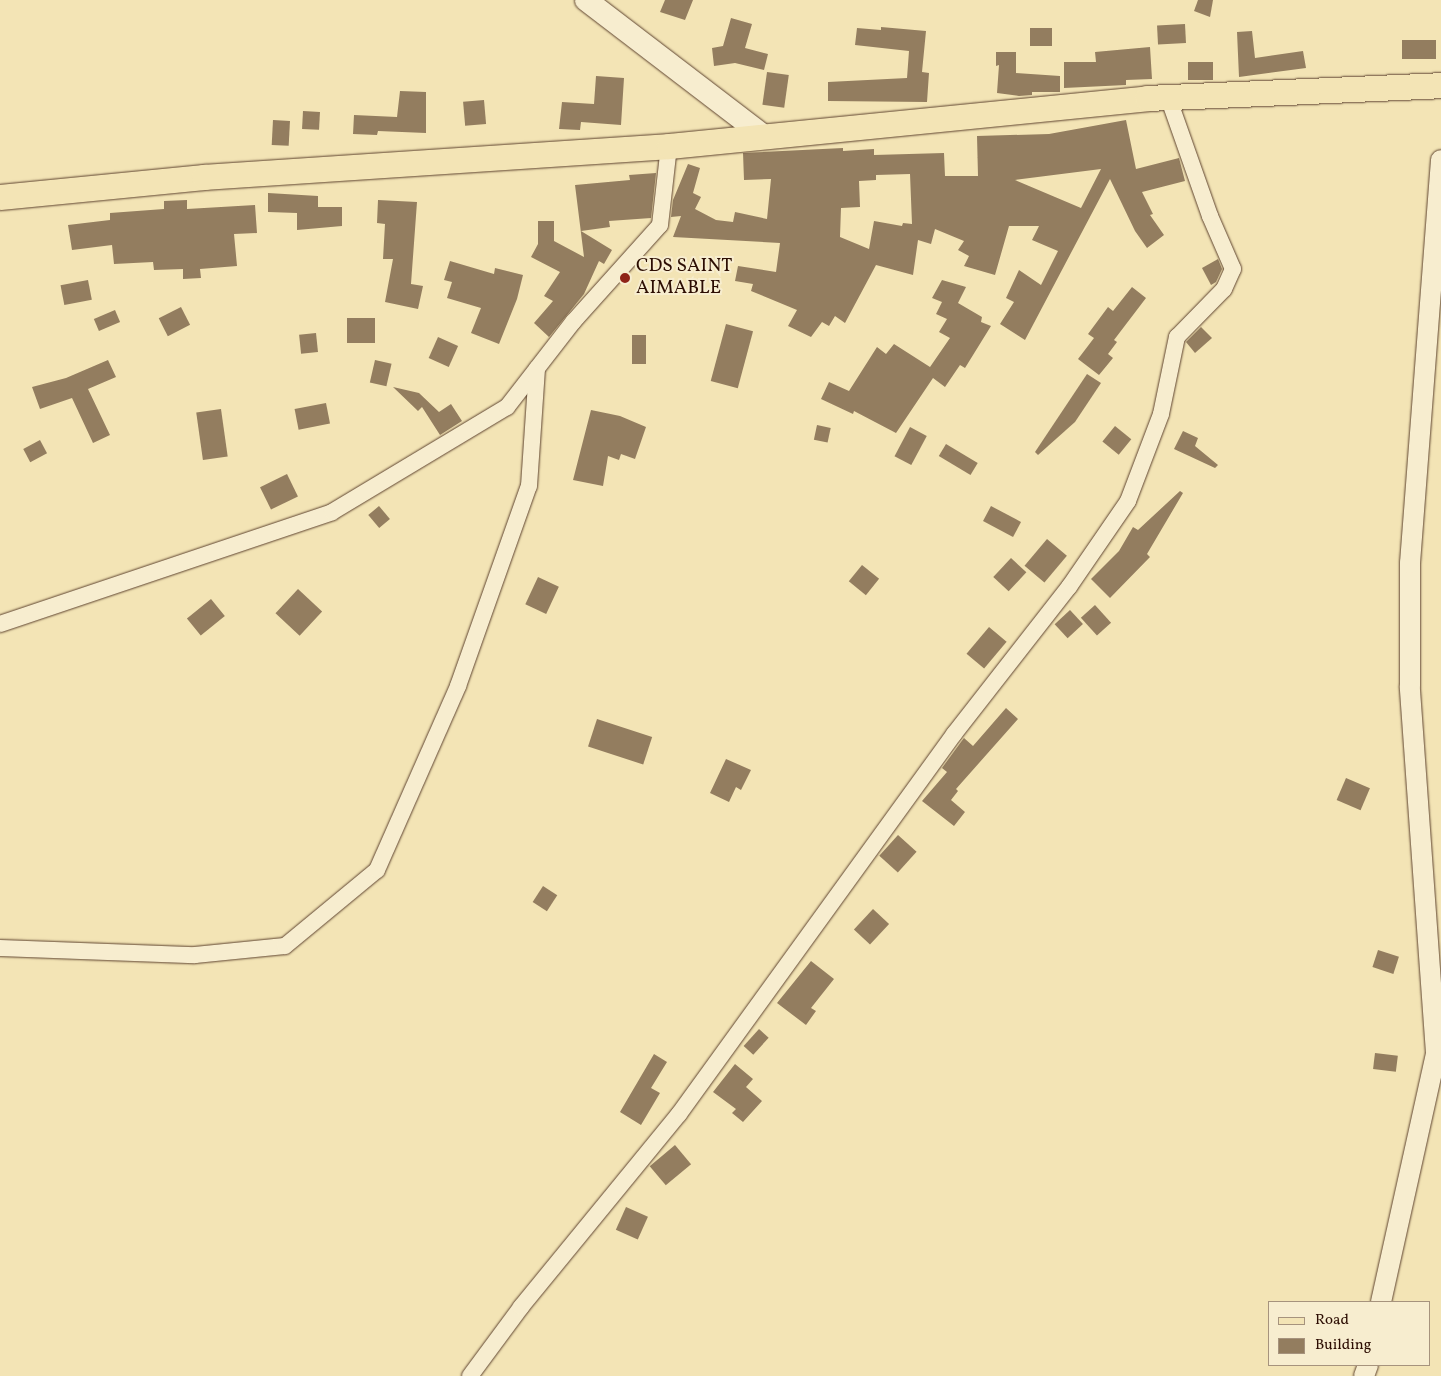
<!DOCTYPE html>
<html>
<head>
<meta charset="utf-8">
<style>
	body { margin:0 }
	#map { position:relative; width:1441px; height:1376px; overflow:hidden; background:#f3e4b5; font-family:Vollkorn,serif }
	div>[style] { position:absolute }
	.building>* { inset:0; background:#937d5f; transform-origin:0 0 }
	.roads { filter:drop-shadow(0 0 1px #5e432f) drop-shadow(0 0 1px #5e432f) }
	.minor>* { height:16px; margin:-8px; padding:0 8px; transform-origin:8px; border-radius:8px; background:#f7edcf }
	.tertiary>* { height:20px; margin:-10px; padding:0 10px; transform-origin:10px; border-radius:10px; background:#f7edcf }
	.secondary>* { height:22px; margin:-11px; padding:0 11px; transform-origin:11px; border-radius:11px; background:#f7edcf }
	.primary>* { height:25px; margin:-12.5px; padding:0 12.5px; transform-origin:12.5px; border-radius:12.5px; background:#f3e4b5 }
	.dots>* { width:14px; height:14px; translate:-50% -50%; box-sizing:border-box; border:2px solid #f7edcf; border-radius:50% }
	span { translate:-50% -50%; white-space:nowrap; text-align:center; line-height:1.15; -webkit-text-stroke:4px #f7edcf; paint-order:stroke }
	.poi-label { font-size:19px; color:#2c0d02 }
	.left { translate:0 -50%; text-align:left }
	.legend { position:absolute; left:1268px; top:1301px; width:162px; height:65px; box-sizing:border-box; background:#f7edcf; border:1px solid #a6937d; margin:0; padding:6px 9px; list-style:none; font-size:15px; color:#2c0d02 }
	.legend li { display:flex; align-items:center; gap:10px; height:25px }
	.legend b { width:25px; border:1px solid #a6937d }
</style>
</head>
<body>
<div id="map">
	<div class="building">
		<i style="clip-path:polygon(665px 0,693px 0,685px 20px,660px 12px)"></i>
		<i style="clip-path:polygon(1198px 0,1213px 0,1210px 17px,1194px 11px)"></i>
		<i style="clip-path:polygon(731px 18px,752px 24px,745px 48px,768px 54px,764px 70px,735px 63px,714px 66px,712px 48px,723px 46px)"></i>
		<i style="left:1185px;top:24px;width:19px;height:28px;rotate:87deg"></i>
		<i style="clip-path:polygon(881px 27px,926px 31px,922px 72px,929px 73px,927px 102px,828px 101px,828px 82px,907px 78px,909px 51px,855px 45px,857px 28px,881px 30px)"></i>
		<i style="left:1030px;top:28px;width:22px;height:18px"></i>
		<i style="clip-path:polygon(1252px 31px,1255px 58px,1303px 51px,1306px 68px,1239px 77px,1237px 32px)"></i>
		<i style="left:1436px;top:40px;width:19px;height:34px;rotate:90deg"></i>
		<i style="clip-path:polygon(1150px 47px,1152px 79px,1126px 80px,1126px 85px,1064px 88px,1064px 62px,1096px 62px,1095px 52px)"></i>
		<i style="clip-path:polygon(996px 52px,1016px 52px,1016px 73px,1060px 76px,1060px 92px,1032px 92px,1032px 95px,1019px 96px,997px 93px,999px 65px,996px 66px)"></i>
		<i style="left:1188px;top:62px;width:25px;height:18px"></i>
		<i style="left:767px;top:72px;width:22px;height:33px;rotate:8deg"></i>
		<i style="clip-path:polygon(596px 76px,624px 78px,621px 125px,581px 122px,580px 130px,559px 129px,562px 102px,594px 104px)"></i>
		<i style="clip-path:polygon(400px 91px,426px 92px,426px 133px,378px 131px,377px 135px,353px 134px,354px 115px,397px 117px)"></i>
		<i style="left:484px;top:100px;width:24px;height:21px;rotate:85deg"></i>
		<i style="left:303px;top:111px;width:17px;height:18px;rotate:3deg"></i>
		<i style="left:273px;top:120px;width:17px;height:25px;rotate:3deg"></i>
		<i style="clip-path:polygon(evenodd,1126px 120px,1136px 169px,1179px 158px,1185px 181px,1142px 192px,1153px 214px,1150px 215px,1164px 235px,1147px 248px,1135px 231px,1110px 179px,1025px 340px,1000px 324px,1014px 302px,1006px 298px,1019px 270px,1041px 285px,1058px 251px,1032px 240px,1039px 226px,1009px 226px,995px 275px,964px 266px,969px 256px,958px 250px,964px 241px,935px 229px,931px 244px,918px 240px,913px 275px,876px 265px,845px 323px,835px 316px,829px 326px,822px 322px,811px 337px,788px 326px,797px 310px,751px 291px,753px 284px,735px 281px,738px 266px,776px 272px,780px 243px,673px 237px,681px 216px,671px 217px,673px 200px,688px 164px,700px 168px,693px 193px,701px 197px,695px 209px,716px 220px,733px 222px,735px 212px,767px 219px,771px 179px,744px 180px,743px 153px,843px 148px,843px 151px,874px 149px,874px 155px,944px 153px,945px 176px,978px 176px,977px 136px,1049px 134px,1126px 120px,1101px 169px,1081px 208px,1015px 180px,1101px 169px,1126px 120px,910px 174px,912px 224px,903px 223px,902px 226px,874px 221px,869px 249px,840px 237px,841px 208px,860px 207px,859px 181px,876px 180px,876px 175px,910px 174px)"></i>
		<i style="clip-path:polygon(656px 173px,651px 218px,609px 221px,610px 227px,581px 231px,612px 250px,604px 264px,599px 261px,584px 294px,549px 337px,534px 323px,553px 301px,544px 296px,560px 272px,531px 257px,538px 244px,538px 221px,554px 221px,554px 241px,584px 257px,575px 185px,630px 180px,629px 175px)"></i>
		<i style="clip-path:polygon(268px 193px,318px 196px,318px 207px,342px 207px,342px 226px,297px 230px,297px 213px,268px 212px)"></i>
		<i style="clip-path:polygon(187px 200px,187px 209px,255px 205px,257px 233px,234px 234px,237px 266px,200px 269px,201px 278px,183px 279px,183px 269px,154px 270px,153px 262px,114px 264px,112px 245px,72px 250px,68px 225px,110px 220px,110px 213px,164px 209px,164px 201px)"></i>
		<i style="clip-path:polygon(378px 200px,417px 202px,411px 284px,423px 286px,418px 309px,385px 302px,393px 259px,383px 259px,385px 224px,377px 223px)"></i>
		<i style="clip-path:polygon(1218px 259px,1222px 269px,1216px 282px,1211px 285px,1202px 268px)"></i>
		<i style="clip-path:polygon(450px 261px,494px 274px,495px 268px,523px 275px,517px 299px,499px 344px,471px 333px,481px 308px,447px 298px,452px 282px,444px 280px)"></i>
		<i style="left:88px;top:280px;width:20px;height:28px;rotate:79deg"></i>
		<i style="clip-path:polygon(942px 280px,966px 287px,958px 303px,982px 317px,981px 322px,991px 326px,965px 368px,960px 365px,945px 387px,933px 378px,896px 433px,854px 411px,853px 414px,821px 399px,829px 382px,849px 391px,877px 347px,886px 354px,894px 344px,930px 367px,950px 338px,939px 332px,947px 319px,936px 314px,942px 302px,932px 298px)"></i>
		<i style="clip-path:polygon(1132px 287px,1146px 298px,1114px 340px,1117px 342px,1108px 354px,1113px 358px,1099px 375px,1078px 359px,1094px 338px,1088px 334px,1108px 307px,1113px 311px)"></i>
		<i style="left:181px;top:307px;width:20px;height:25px;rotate:63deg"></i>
		<i style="left:115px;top:310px;width:13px;height:23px;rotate:67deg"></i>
		<i style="left:347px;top:318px;width:28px;height:25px"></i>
		<i style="left:726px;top:324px;width:28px;height:59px;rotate:15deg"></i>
		<i style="clip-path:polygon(1201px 327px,1212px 338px,1195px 353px,1186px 342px)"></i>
		<i style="left:316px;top:333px;width:19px;height:17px;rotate:84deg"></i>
		<i style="left:632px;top:335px;width:14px;height:29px"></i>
		<i style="left:438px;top:337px;width:22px;height:23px;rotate:24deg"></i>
		<i style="clip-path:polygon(108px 360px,116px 377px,88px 389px,110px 435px,93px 443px,72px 398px,40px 409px,32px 387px,66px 378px)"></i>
		<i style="left:375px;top:360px;width:17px;height:23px;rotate:13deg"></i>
		<i style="clip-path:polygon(1087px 374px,1101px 383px,1075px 422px,1038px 455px,1035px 452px)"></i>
		<i style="clip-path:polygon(393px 387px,419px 393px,439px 412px,451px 404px,462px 421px,440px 435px,422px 407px,418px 411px)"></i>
		<i style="left:326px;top:403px;width:21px;height:32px;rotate:79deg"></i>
		<i style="left:221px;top:409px;width:48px;height:25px;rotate:82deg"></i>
		<i style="clip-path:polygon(591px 410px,620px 416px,646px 427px,635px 459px,621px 454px,619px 460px,608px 456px,603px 486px,573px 480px)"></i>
		<i style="left:817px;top:425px;width:14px;height:15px;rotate:12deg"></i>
		<i style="left:1115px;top:426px;width:21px;height:20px;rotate:39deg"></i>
		<i style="left:910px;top:427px;width:19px;height:33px;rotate:28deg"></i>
		<i style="clip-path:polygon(1183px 431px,1198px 438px,1195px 446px,1218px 465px,1215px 468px,1174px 449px)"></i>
		<i style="left:40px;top:440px;width:15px;height:19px;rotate:62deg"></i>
		<i style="left:946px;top:444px;width:37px;height:14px;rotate:31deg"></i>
		<i style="left:287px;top:474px;width:25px;height:30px;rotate:64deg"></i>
		<i style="clip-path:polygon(1180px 491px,1183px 493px,1147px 554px,1150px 557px,1110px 598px,1091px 579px,1119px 551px,1133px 527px,1138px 530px)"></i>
		<i style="left:379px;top:506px;width:17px;height:14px;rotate:50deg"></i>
		<i style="left:991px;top:506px;width:34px;height:17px;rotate:28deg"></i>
		<i style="left:1047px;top:539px;width:26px;height:35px;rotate:40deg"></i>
		<i style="left:1011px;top:558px;width:21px;height:26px;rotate:43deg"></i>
		<i style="left:862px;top:565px;width:22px;height:21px;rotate:39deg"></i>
		<i style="left:538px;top:577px;width:23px;height:30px;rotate:25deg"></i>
		<i style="left:298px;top:589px;width:33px;height:33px;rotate:43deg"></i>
		<i style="left:211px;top:599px;width:22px;height:31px;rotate:51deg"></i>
		<i style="left:1095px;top:605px;width:24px;height:19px;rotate:48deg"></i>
		<i style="left:1070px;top:610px;width:19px;height:21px;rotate:47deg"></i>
		<i style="left:989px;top:627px;width:23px;height:35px;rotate:40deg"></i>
		<i style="clip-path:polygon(1006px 708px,1018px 719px,956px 789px,958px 791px,951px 800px,965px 812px,954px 826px,922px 801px,947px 772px,942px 768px,961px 742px,964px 738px,973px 746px)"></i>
		<i style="left:597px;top:719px;width:58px;height:29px;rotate:18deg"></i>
		<i style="clip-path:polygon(726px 759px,751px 770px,741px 790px,736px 787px,729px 802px,710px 793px)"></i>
		<i style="left:1346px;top:778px;width:26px;height:24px;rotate:23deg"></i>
		<i style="left:898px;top:835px;width:25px;height:28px;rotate:42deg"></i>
		<i style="left:543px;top:886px;width:17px;height:19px;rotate:33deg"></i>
		<i style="left:873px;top:909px;width:22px;height:28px;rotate:43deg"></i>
		<i style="left:1378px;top:950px;width:22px;height:18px;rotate:18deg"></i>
		<i style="clip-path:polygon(811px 961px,834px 979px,811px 1008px,816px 1011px,806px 1025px,777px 1003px)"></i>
		<i style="left:759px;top:1029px;width:13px;height:23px;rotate:42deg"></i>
		<i style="left:1375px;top:1053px;width:23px;height:16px;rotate:7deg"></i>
		<i style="clip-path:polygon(654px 1054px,667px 1062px,651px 1088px,660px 1093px,641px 1125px,620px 1112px)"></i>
		<i style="clip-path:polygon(735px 1064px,753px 1079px,746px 1087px,762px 1101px,743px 1122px,732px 1113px,736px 1109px,713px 1092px)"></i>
		<i style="left:675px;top:1145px;width:25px;height:33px;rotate:50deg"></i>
		<i style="left:626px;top:1207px;width:24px;height:25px;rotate:24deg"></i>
	</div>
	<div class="roads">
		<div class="minor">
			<i style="left:0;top:624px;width:350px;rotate:-18.6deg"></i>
			<i style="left:332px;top:512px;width:204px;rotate:-31deg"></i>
			<i style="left:507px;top:407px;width:108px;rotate:-52.2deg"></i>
			<i style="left:573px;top:322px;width:130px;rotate:-48.1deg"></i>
			<i style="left:660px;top:225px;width:80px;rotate:-83.5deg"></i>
			<i style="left:0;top:948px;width:195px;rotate:2.1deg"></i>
			<i style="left:195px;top:955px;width:90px;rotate:-5.7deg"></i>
			<i style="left:285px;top:946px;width:119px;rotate:-39.6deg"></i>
			<i style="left:377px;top:870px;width:201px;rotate:-66.2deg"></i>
			<i style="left:458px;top:686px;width:212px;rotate:-70.5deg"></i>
			<i style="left:529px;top:486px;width:118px;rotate:-86.1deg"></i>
			<i style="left:470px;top:1376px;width:86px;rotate:-53.5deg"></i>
			<i style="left:521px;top:1307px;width:249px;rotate:-50.7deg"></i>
			<i style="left:679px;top:1114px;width:469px;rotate:-54.1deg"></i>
			<i style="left:954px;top:734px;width:187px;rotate:-52deg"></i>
			<i style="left:1069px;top:587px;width:104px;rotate:-55.5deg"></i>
			<i style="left:1128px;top:501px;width:93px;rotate:-69.2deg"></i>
			<i style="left:1161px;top:414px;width:79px;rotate:-78.3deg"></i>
			<i style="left:1177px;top:337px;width:67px;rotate:-45.6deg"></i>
			<i style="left:1224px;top:289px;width:22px;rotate:-66deg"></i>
			<i style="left:1233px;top:269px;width:58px;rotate:-113.5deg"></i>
			<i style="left:1210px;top:216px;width:126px;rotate:-109.4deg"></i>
		</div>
		<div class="tertiary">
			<i style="left:1381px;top:1302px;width:255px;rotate:-77.5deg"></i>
			<i style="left:1436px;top:1053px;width:368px;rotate:-94.1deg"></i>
			<i style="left:1410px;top:686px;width:123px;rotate:-90deg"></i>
			<i style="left:1410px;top:563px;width:404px;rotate:-85.6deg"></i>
			<i style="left:1364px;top:1376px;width:12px;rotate:-70deg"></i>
		</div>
		<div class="secondary">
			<i style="left:586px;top:0;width:224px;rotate:37.4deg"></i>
		</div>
		<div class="primary">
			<i style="left:0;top:197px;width:205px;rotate:-5.6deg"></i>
			<i style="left:204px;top:177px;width:466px;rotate:-3.8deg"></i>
			<i style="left:669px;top:146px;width:480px;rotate:-5.7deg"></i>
			<i style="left:1147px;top:98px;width:294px;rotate:-2.5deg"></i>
		</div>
	</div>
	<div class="dots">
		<i style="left:625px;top:278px;background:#8f2418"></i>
	</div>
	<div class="poi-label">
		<span class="left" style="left:636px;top:278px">CDS SAINT<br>AIMABLE</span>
	</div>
	<ul class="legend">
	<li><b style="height:6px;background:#f3e4b5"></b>Road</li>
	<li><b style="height:14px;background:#937d5f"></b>Building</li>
	</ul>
</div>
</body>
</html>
